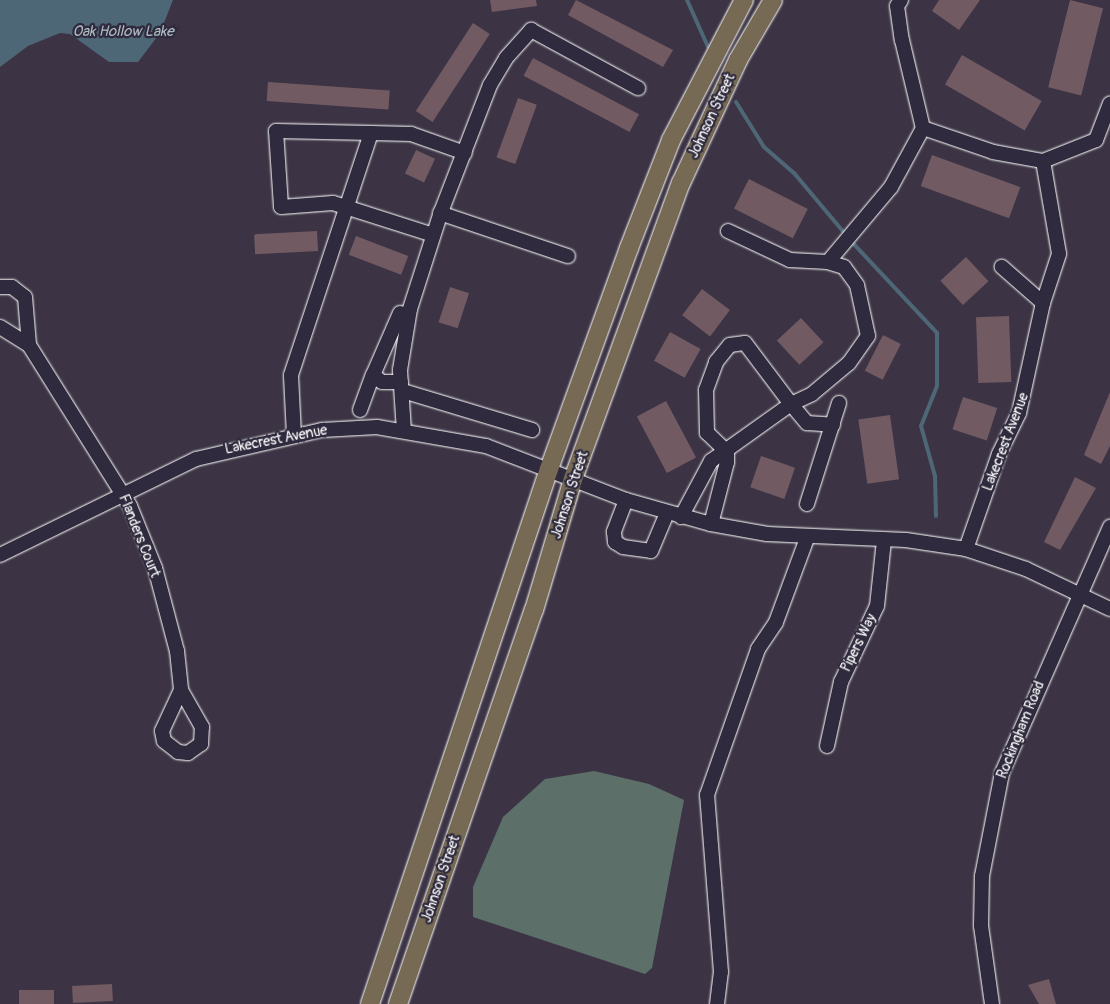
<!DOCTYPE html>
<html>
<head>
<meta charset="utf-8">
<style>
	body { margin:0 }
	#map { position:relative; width:1110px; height:1004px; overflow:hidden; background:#3c3444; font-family:Pangolin,sans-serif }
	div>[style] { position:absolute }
	.green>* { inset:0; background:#5c6f68 }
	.water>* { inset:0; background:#4e6777 }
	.stream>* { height:4px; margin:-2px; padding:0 2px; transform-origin:2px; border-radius:2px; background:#4e6777 }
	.building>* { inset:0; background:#725a62; transform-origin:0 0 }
	.roads { filter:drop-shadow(0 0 1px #fff) drop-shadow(0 0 1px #fff) }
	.minor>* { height:14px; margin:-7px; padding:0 7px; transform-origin:7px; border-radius:7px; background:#2f2a3d }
	.major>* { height:18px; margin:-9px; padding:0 9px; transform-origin:9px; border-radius:9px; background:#766a54 }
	span { translate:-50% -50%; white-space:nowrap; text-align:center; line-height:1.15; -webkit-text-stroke:4.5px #2f2a3d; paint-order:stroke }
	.street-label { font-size:14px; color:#fff }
	.water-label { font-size:15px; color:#afbbc2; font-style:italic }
</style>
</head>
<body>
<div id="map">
	<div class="green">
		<i style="clip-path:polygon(594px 771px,649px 784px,684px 800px,652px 968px,645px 974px,473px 917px,473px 887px,503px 817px,545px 779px)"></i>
	</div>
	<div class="water">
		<i style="clip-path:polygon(0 0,173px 0,160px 33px,138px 62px,109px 62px,70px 34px,60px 33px,28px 46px,0 67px)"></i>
	</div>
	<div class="stream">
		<i style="left:687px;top:0;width:51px;rotate:65.9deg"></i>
		<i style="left:736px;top:102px;width:53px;rotate:58.1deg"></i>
		<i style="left:764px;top:147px;width:40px;rotate:41deg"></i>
		<i style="left:794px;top:173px;width:81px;rotate:50deg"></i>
		<i style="left:850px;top:240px;width:127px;rotate:46.9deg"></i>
		<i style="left:937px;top:333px;width:53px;rotate:90deg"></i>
		<i style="left:937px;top:386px;width:43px;rotate:111.8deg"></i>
		<i style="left:921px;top:426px;width:52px;rotate:74.4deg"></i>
		<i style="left:935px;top:476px;width:40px;rotate:88.6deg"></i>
	</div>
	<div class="building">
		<i style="clip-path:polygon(490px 0,536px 0,537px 6px,492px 12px)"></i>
		<i style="clip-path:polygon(576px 0,673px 50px,663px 67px,568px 15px)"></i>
		<i style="clip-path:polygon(939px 0,980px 0,959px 30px,932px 11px)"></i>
		<i style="left:1070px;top:0;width:34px;height:90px;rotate:14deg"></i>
		<i style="left:473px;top:23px;width:20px;height:105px;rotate:33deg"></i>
		<i style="left:962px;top:55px;width:92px;height:34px;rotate:30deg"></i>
		<i style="left:533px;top:58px;width:120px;height:20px;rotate:28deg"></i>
		<i style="left:268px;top:82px;width:122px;height:19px;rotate:4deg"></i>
		<i style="left:518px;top:98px;width:20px;height:63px;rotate:20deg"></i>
		<i style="left:416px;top:150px;width:21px;height:26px;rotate:25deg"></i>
		<i style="left:932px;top:155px;width:94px;height:33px;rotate:20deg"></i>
		<i style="left:749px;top:179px;width:66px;height:33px;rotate:27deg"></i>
		<i style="left:317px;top:231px;width:20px;height:63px;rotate:87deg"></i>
		<i style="left:356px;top:236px;width:56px;height:20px;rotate:21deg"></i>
		<i style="left:966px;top:257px;width:33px;height:35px;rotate:47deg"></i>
		<i style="left:450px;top:287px;width:20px;height:37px;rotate:18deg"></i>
		<i style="left:702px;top:289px;width:35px;height:33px;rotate:37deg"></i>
		<i style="left:1009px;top:316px;width:66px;height:33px;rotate:88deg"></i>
		<i style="left:801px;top:318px;width:33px;height:33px;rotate:47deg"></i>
		<i style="left:670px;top:332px;width:35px;height:33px;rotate:29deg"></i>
		<i style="left:883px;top:335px;width:20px;height:40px;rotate:27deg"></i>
		<i style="clip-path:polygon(1110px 392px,1110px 446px,1101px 464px,1084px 455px)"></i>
		<i style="left:963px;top:397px;width:36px;height:34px;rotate:18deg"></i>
		<i style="left:666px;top:401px;width:64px;height:33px;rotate:62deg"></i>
		<i style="left:890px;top:415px;width:65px;height:32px;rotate:82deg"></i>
		<i style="left:761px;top:456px;width:36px;height:33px;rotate:19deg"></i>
		<i style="clip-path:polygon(1075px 477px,1096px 488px,1060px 550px,1044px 542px)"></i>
		<i style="clip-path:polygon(1049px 979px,1056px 1004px,1039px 1004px,1028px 985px)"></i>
		<i style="left:112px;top:984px;width:17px;height:40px;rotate:87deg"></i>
		<i style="left:19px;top:990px;width:35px;height:14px"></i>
	</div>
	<div class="roads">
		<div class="minor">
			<i style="left:901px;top:0;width:7px;rotate:124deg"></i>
			<i style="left:897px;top:6px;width:34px;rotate:82deg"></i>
			<i style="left:902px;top:40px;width:90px;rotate:76.6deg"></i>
			<i style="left:923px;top:128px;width:74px;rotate:18.9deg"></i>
			<i style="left:993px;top:152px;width:51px;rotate:10.2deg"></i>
			<i style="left:1043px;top:161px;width:57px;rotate:-21.6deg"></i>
			<i style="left:1096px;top:140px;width:39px;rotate:-69deg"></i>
			<i style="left:371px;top:133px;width:95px;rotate:-178.8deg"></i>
			<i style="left:276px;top:131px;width:76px;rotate:86.2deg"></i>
			<i style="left:281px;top:207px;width:52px;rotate:-4.4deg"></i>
			<i style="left:333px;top:203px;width:105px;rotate:17.7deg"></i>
			<i style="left:1043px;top:161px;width:94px;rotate:80.2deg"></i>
			<i style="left:1059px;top:254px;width:52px;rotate:108.1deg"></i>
			<i style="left:440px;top:213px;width:135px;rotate:18.6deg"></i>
			<i style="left:728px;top:231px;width:68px;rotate:25.1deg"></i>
			<i style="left:790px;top:260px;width:38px;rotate:3deg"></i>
			<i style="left:828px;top:262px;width:98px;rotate:-50deg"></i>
			<i style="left:891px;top:187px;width:67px;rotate:-61.5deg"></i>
			<i style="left:0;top:287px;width:12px"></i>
			<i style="left:12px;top:287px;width:16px;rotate:38deg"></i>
			<i style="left:25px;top:297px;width:48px;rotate:85.2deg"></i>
			<i style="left:400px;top:313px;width:68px;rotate:113.5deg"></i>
			<i style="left:373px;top:375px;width:11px;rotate:38deg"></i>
			<i style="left:382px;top:382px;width:19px"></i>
			<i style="left:0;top:327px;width:34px;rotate:32deg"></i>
			<i style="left:29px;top:345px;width:190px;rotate:57.9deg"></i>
			<i style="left:130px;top:506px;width:67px;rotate:68deg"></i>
			<i style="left:155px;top:568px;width:86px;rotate:75.2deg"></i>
			<i style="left:177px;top:651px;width:39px;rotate:84deg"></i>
			<i style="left:181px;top:690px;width:45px;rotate:114.9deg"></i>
			<i style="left:162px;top:731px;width:10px;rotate:79deg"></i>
			<i style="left:164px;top:741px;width:18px;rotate:38deg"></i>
			<i style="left:178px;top:752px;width:10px;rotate:6deg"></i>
			<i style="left:188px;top:753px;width:16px;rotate:-35deg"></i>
			<i style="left:201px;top:744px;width:17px;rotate:-87deg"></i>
			<i style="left:202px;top:727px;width:43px;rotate:-119.6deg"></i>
			<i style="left:403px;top:391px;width:135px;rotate:16.8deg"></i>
			<i style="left:360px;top:410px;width:37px;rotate:-70deg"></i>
			<i style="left:404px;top:431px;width:61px;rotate:-93.8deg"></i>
			<i style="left:400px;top:370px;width:62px;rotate:-80.7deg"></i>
			<i style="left:410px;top:309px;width:102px;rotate:-72.3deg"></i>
			<i style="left:441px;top:212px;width:136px;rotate:-68.9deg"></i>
			<i style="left:490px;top:85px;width:31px;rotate:-59deg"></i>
			<i style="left:506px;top:58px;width:38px;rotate:-48deg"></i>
			<i style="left:531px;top:30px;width:122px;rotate:28.5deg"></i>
			<i style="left:294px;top:435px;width:60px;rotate:-92.9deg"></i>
			<i style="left:291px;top:375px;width:255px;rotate:-71.7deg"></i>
			<i style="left:371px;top:133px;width:40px;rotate:1.4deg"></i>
			<i style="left:411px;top:134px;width:57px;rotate:19.4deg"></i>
			<i style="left:626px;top:500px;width:34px;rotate:111deg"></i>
			<i style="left:614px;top:532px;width:10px;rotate:84deg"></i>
			<i style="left:615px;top:542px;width:9px;rotate:32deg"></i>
			<i style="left:623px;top:547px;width:28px;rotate:8deg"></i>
			<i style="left:651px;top:551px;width:41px;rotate:-67.2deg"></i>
			<i style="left:807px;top:504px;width:106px;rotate:-72.4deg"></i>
			<i style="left:681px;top:517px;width:64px;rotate:-61.8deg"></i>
			<i style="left:711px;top:461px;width:98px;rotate:-35.5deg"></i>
			<i style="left:791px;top:404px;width:25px;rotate:50deg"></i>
			<i style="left:807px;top:423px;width:26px;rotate:4deg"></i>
			<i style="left:711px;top:524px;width:64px;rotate:-75.5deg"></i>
			<i style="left:727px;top:462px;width:10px;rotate:-90deg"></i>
			<i style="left:727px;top:452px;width:28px;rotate:-136deg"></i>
			<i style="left:707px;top:433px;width:43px;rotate:-91.3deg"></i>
			<i style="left:706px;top:390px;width:30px;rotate:-70deg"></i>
			<i style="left:716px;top:362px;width:22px;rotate:-51deg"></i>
			<i style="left:730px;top:345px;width:15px;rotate:-8deg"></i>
			<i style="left:745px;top:343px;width:76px;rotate:53deg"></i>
			<i style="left:791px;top:404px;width:23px;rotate:-25deg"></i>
			<i style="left:812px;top:394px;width:48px;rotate:-40deg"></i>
			<i style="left:849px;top:363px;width:33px;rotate:-55deg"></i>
			<i style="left:868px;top:336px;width:52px;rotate:-102.2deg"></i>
			<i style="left:857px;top:285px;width:22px;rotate:-126deg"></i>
			<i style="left:844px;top:267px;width:17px;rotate:-163deg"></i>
			<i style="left:966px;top:549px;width:101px;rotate:-70.8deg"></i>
			<i style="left:999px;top:454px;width:46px;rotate:-64deg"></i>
			<i style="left:1019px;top:413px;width:113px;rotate:-77.7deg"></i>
			<i style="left:1043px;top:303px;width:55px;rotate:-138.7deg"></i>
			<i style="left:0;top:555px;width:218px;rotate:-26.1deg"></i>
			<i style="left:196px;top:459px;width:129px;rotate:-13deg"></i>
			<i style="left:322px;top:430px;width:55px;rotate:-3.1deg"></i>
			<i style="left:377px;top:427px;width:111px;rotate:9.9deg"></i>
			<i style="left:486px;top:446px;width:150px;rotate:21.1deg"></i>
			<i style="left:626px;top:500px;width:88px;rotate:15.8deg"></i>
			<i style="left:711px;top:524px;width:57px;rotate:10.1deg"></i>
			<i style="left:767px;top:534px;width:139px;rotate:2.5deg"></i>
			<i style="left:906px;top:540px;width:61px;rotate:8.5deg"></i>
			<i style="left:966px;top:549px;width:63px;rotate:18.4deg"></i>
			<i style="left:1026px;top:569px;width:93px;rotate:25.5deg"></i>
			<i style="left:827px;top:746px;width:66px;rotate:-77.7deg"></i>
			<i style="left:841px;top:682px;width:84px;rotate:-64.7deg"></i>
			<i style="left:877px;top:606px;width:66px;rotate:-83.9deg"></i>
			<i style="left:717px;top:1004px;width:32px;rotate:-83deg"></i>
			<i style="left:721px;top:972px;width:178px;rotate:-94.5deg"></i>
			<i style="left:707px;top:795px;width:155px;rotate:-70.7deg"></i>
			<i style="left:758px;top:649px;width:32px;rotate:-56deg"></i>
			<i style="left:776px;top:622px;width:90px;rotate:-69.7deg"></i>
			<i style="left:992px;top:1004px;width:79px;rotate:-98deg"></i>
			<i style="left:981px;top:926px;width:50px;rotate:-88.9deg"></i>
			<i style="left:982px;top:876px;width:105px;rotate:-79deg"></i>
			<i style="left:1002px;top:773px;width:269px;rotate:-66.3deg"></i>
		</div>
		<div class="major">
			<i style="left:370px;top:1004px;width:564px;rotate:-71.5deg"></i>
			<i style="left:549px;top:469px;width:235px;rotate:-70.1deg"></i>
			<i style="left:629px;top:248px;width:116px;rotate:-68.7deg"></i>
			<i style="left:671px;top:140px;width:158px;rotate:-62.5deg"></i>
			<i style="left:398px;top:1004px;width:417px;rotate:-71deg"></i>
			<i style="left:534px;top:610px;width:137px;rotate:-73.4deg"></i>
			<i style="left:573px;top:479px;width:315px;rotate:-70deg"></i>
			<i style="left:681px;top:183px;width:136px;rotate:-65.1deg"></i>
			<i style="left:738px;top:60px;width:69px;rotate:-59.7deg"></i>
		</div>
	</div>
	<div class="street-label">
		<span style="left:712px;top:116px;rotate:-65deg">Johnson Street</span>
		<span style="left:276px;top:440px;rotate:-11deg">Lakecrest Avenue</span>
		<span style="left:1006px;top:442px;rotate:-69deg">Lakecrest Avenue</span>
		<span style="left:570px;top:495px;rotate:-72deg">Johnson Street</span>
		<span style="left:139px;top:536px;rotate:68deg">Flanders Court</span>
		<span style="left:859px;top:643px;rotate:-64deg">Pipers Way</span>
		<span style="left:1021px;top:730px;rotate:-68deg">Rockingham Road</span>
		<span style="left:441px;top:879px;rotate:-71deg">Johnson Street</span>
	</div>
	<div class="water-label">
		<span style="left:123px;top:32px">Oak Hollow Lake</span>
	</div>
</div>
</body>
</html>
